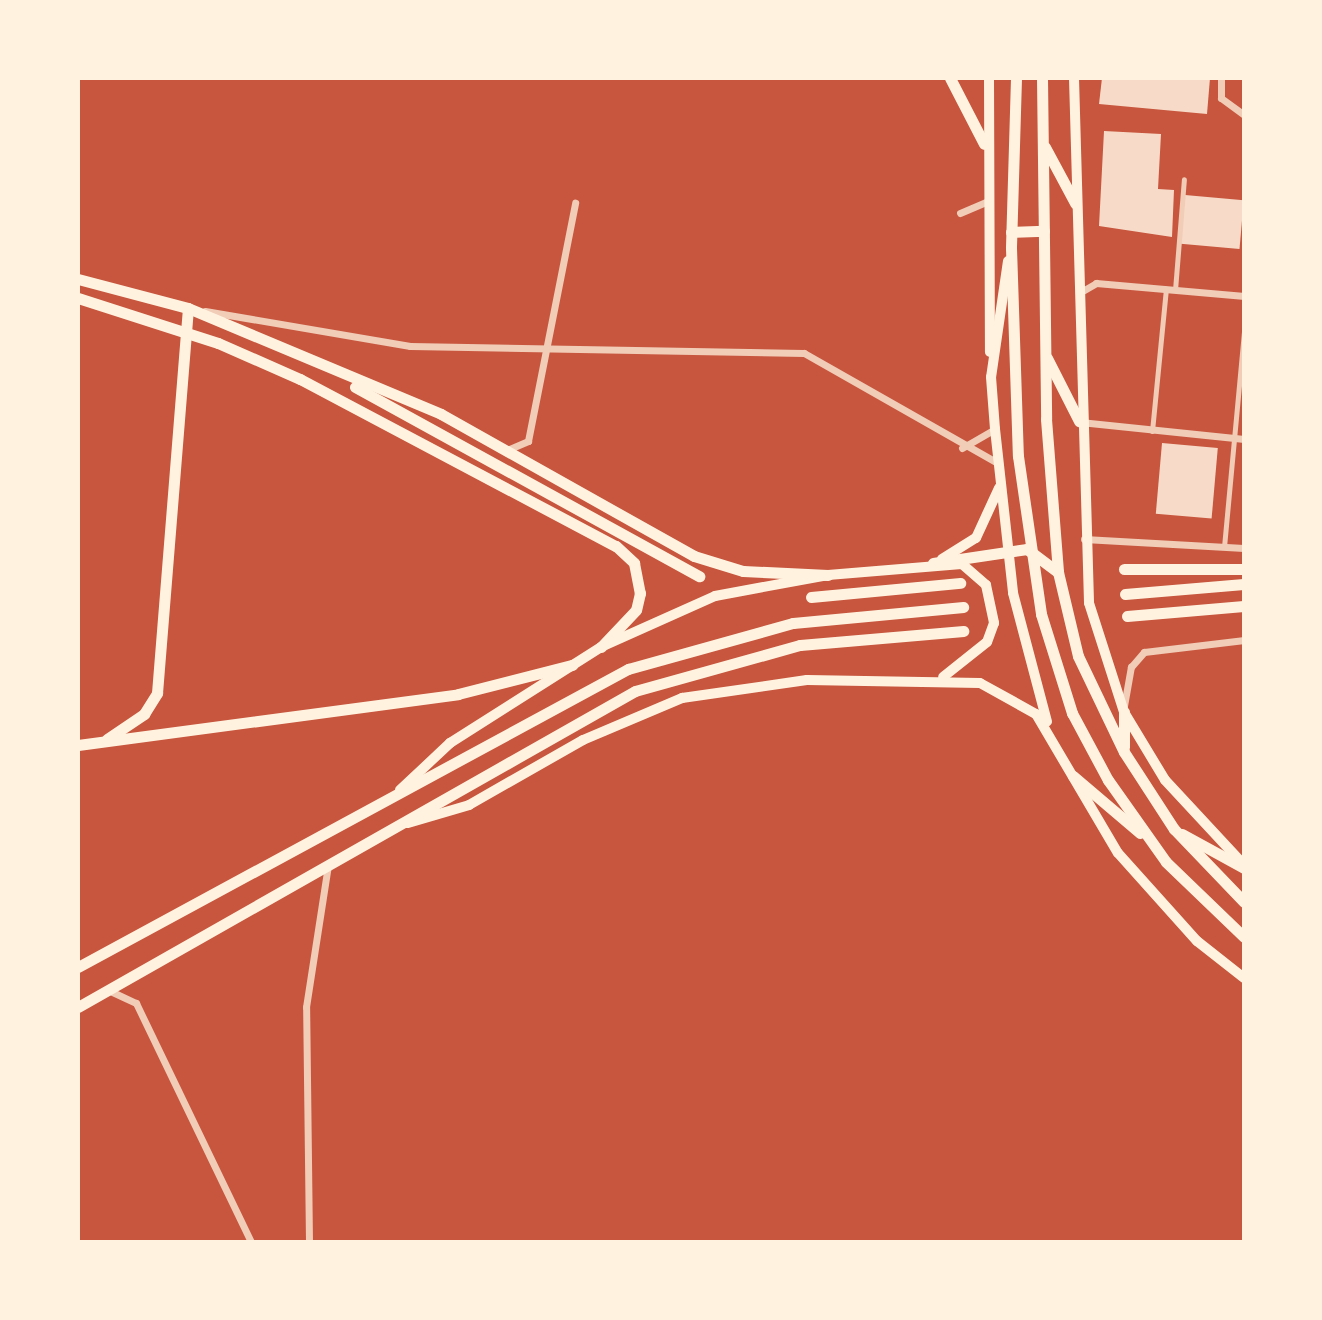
<!DOCTYPE html>
<html>
<head>
<meta charset="utf-8">
<style>
	body { margin:0 }
	#map { position:relative; width:1322px; height:1320px; overflow:hidden; background:#c8553d; font-family:"Noto Sans",sans-serif }
	div>[style] { position:absolute }
	.building>* { inset:0; background:#f7dbc8; transform-origin:0 0 }
	.pedestrian>* { height:5px; margin:-2.5px; padding:0 2.5px; transform-origin:2.5px; border-radius:2.5px; background:#f1ccb7 }
	.minor>* { height:7px; margin:-3.5px; padding:0 3.5px; transform-origin:3.5px; border-radius:3.5px; background:#f1ccb7 }
	.secondary>* { height:10px; margin:-5px; padding:0 5px; transform-origin:5px; border-radius:5px; background:#fff3e0 }
	.primary>* { height:11px; margin:-5.5px; padding:0 5.5px; transform-origin:5.5px; border-radius:5.5px; background:#fff3e0 }
	.trunk>* { height:11px; margin:-5.5px; padding:0 5.5px; transform-origin:5.5px; border-radius:5.5px; background:#fff3e0 }
	span { translate:-50% -50%; white-space:nowrap; text-align:center; line-height:1.15; -webkit-text-stroke:6px #fff3e0; paint-order:stroke }
	.frame { position:absolute; inset:0; border:80px solid #fff3e0; pointer-events:none }
</style>
</head>
<body>
<div id="map">
	<div class="building">
		<i style="clip-path:polygon(1102px 78px,1210px 78px,1207px 114px,1099px 104px)"></i>
		<i style="clip-path:polygon(1104px 131px,1161px 134px,1158px 189px,1174px 190px,1172px 237px,1099px 226px)"></i>
		<i style="left:1185px;top:195px;width:59px;height:49px;rotate:5deg"></i>
		<i style="left:1162px;top:443px;width:56px;height:71px;rotate:5deg"></i>
	</div>
	<div class="pedestrian">
		<i style="left:1175px;top:290px;width:111px;rotate:-85.4deg"></i>
		<i style="left:1152px;top:431px;width:143px;rotate:-84.4deg"></i>
		<i style="left:1224px;top:547px;width:217px;rotate:-84.7deg"></i>
	</div>
	<div class="minor">
		<i style="left:1221px;top:78px;width:20px;rotate:90deg"></i>
		<i style="left:1221px;top:98px;width:29px;rotate:36deg"></i>
		<i style="left:960px;top:213px;width:28px;rotate:-23deg"></i>
		<i style="left:1079px;top:293px;width:20px;rotate:-30deg"></i>
		<i style="left:1096px;top:283px;width:149px;rotate:5deg"></i>
		<i style="left:205px;top:311px;width:208px;rotate:9.7deg"></i>
		<i style="left:410px;top:346px;width:394px;rotate:1deg"></i>
		<i style="left:804px;top:353px;width:223px;rotate:29.6deg"></i>
		<i style="left:1080px;top:422px;width:165px;rotate:5.9deg"></i>
		<i style="left:962px;top:448px;width:38px;rotate:-30deg"></i>
		<i style="left:507px;top:450px;width:23px;rotate:-23deg"></i>
		<i style="left:528px;top:441px;width:243px;rotate:-78.8deg"></i>
		<i style="left:1084px;top:539px;width:160px;rotate:3.2deg"></i>
		<i style="left:1124px;top:706px;width:40px;rotate:-80deg"></i>
		<i style="left:1131px;top:667px;width:20px;rotate:-49deg"></i>
		<i style="left:1144px;top:652px;width:101px;rotate:-6.8deg"></i>
		<i style="left:108px;top:990px;width:31px;rotate:25deg"></i>
		<i style="left:136px;top:1003px;width:265px;rotate:64.3deg"></i>
		<i style="left:309px;top:1242px;width:235px;rotate:-90.7deg"></i>
		<i style="left:306px;top:1007px;width:144px;rotate:-81.2deg"></i>
	</div>
	<div class="secondary">
		<i style="left:989px;top:78px;width:274px;rotate:89.8deg"></i>
		<i style="left:1074px;top:78px;width:525px;rotate:88.36deg"></i>
		<i style="left:1089px;top:603px;width:114px;rotate:72.2deg"></i>
		<i style="left:1124px;top:712px;width:79px;rotate:58.9deg"></i>
		<i style="left:1165px;top:780px;width:116px;rotate:47.1deg"></i>
		<i style="left:1008px;top:261px;width:117px;rotate:98.3deg"></i>
		<i style="left:991px;top:377px;width:52px;rotate:85.6deg"></i>
		<i style="left:995px;top:429px;width:165px;rotate:83.7deg"></i>
		<i style="left:1013px;top:593px;width:133px;rotate:75.2deg"></i>
		<i style="left:942px;top:559px;width:40px;rotate:-32deg"></i>
		<i style="left:976px;top:538px;width:55px;rotate:-65.3deg"></i>
		<i style="left:400px;top:790px;width:69px;rotate:-43.2deg"></i>
		<i style="left:450px;top:743px;width:179px;rotate:-32.4deg"></i>
		<i style="left:601px;top:647px;width:125px;rotate:-24.1deg"></i>
		<i style="left:715px;top:596px;width:115px;rotate:-10.5deg"></i>
		<i style="left:828px;top:575px;width:134px;rotate:-4.7deg"></i>
		<i style="left:962px;top:564px;width:32px;rotate:41deg"></i>
		<i style="left:986px;top:585px;width:39px;rotate:78deg"></i>
		<i style="left:994px;top:623px;width:20px;rotate:110deg"></i>
		<i style="left:987px;top:642px;width:56px;rotate:141.5deg"></i>
		<i style="left:408px;top:823px;width:64px;rotate:-16.4deg"></i>
		<i style="left:469px;top:805px;width:131px;rotate:-29.7deg"></i>
		<i style="left:583px;top:740px;width:108px;rotate:-23deg"></i>
		<i style="left:682px;top:698px;width:126px;rotate:-8.2deg"></i>
		<i style="left:807px;top:680px;width:173px;rotate:1deg"></i>
		<i style="left:980px;top:683px;width:64px;rotate:29deg"></i>
		<i style="left:1036px;top:714px;width:161px;rotate:59.5deg"></i>
		<i style="left:1118px;top:853px;width:118px;rotate:48.1deg"></i>
		<i style="left:1197px;top:941px;width:60px;rotate:38.2deg"></i>
	</div>
	<div class="primary">
		<i style="left:950px;top:78px;width:74px;rotate:62.7deg"></i>
		<i style="left:78px;top:279px;width:114px;rotate:14.8deg"></i>
		<i style="left:188px;top:308px;width:274px;rotate:22.7deg"></i>
		<i style="left:441px;top:414px;width:290px;rotate:29.3deg"></i>
		<i style="left:694px;top:556px;width:51px;rotate:17deg"></i>
		<i style="left:743px;top:571px;width:85px;rotate:2.7deg"></i>
		<i style="left:78px;top:298px;width:147px;rotate:17.8deg"></i>
		<i style="left:218px;top:343px;width:90px;rotate:23.7deg"></i>
		<i style="left:300px;top:379px;width:357px;rotate:27.9deg"></i>
		<i style="left:616px;top:546px;width:25px;rotate:43deg"></i>
		<i style="left:634px;top:563px;width:31px;rotate:79deg"></i>
		<i style="left:640px;top:593px;width:17px;rotate:103deg"></i>
		<i style="left:636px;top:610px;width:51px;rotate:133.4deg"></i>
		<i style="left:355px;top:387px;width:393px;rotate:28.8deg"></i>
		<i style="left:1124px;top:569px;width:120px"></i>
		<i style="left:1125px;top:594px;width:119px;rotate:-4.8deg"></i>
		<i style="left:811px;top:597px;width:150px;rotate:-5.4deg"></i>
		<i style="left:1127px;top:616px;width:117px;rotate:-4.9deg"></i>
		<i style="left:107px;top:739px;width:45px;rotate:-34deg"></i>
		<i style="left:144px;top:714px;width:25px;rotate:-58deg"></i>
		<i style="left:157px;top:693px;width:386px;rotate:-85.4deg"></i>
		<i style="left:78px;top:745px;width:383px;rotate:-7.6deg"></i>
		<i style="left:458px;top:694px;width:118px;rotate:-14.3deg"></i>
		<i style="left:78px;top:967px;width:626px;rotate:-28.45deg"></i>
		<i style="left:628px;top:669px;width:171px;rotate:-15.6deg"></i>
		<i style="left:793px;top:623px;width:171px;rotate:-5.4deg"></i>
		<i style="left:78px;top:1007px;width:640px;rotate:-29.57deg"></i>
		<i style="left:635px;top:691px;width:171px;rotate:-15.6deg"></i>
		<i style="left:800px;top:645px;width:164px;rotate:-4.9deg"></i>
	</div>
	<div class="trunk">
		<i style="left:1016px;top:78px;width:170px;rotate:91.7deg"></i>
		<i style="left:1011px;top:248px;width:208px;rotate:88.1deg"></i>
		<i style="left:1018px;top:456px;width:160px;rotate:81.7deg"></i>
		<i style="left:1041px;top:614px;width:104px;rotate:72.6deg"></i>
		<i style="left:1072px;top:713px;width:76px;rotate:61.8deg"></i>
		<i style="left:1108px;top:780px;width:100px;rotate:54.7deg"></i>
		<i style="left:1166px;top:862px;width:108px;rotate:43.9deg"></i>
		<i style="left:1042px;top:78px;width:341px;rotate:89.3deg"></i>
		<i style="left:1046px;top:419px;width:153px;rotate:85.5deg"></i>
		<i style="left:1058px;top:572px;width:86px;rotate:76.6deg"></i>
		<i style="left:1078px;top:656px;width:106px;rotate:64.4deg"></i>
		<i style="left:1124px;top:752px;width:92px;rotate:57deg"></i>
		<i style="left:1174px;top:829px;width:101px;rotate:46.2deg"></i>
		<i style="left:1045px;top:147px;width:64px;rotate:61.8deg"></i>
		<i style="left:1011px;top:232px;width:33px;rotate:-2deg"></i>
		<i style="left:1047px;top:358px;width:71px;rotate:63.1deg"></i>
		<i style="left:933px;top:563px;width:95px;rotate:-8.5deg"></i>
		<i style="left:1027px;top:549px;width:39px;rotate:37deg"></i>
		<i style="left:1124px;top:712px;width:35px;rotate:90deg"></i>
		<i style="left:1073px;top:776px;width:88px;rotate:40.4deg"></i>
		<i style="left:1182px;top:834px;width:71px;rotate:28.7deg"></i>
	</div>
	<div class="frame"></div>
</div>
</body>
</html>
